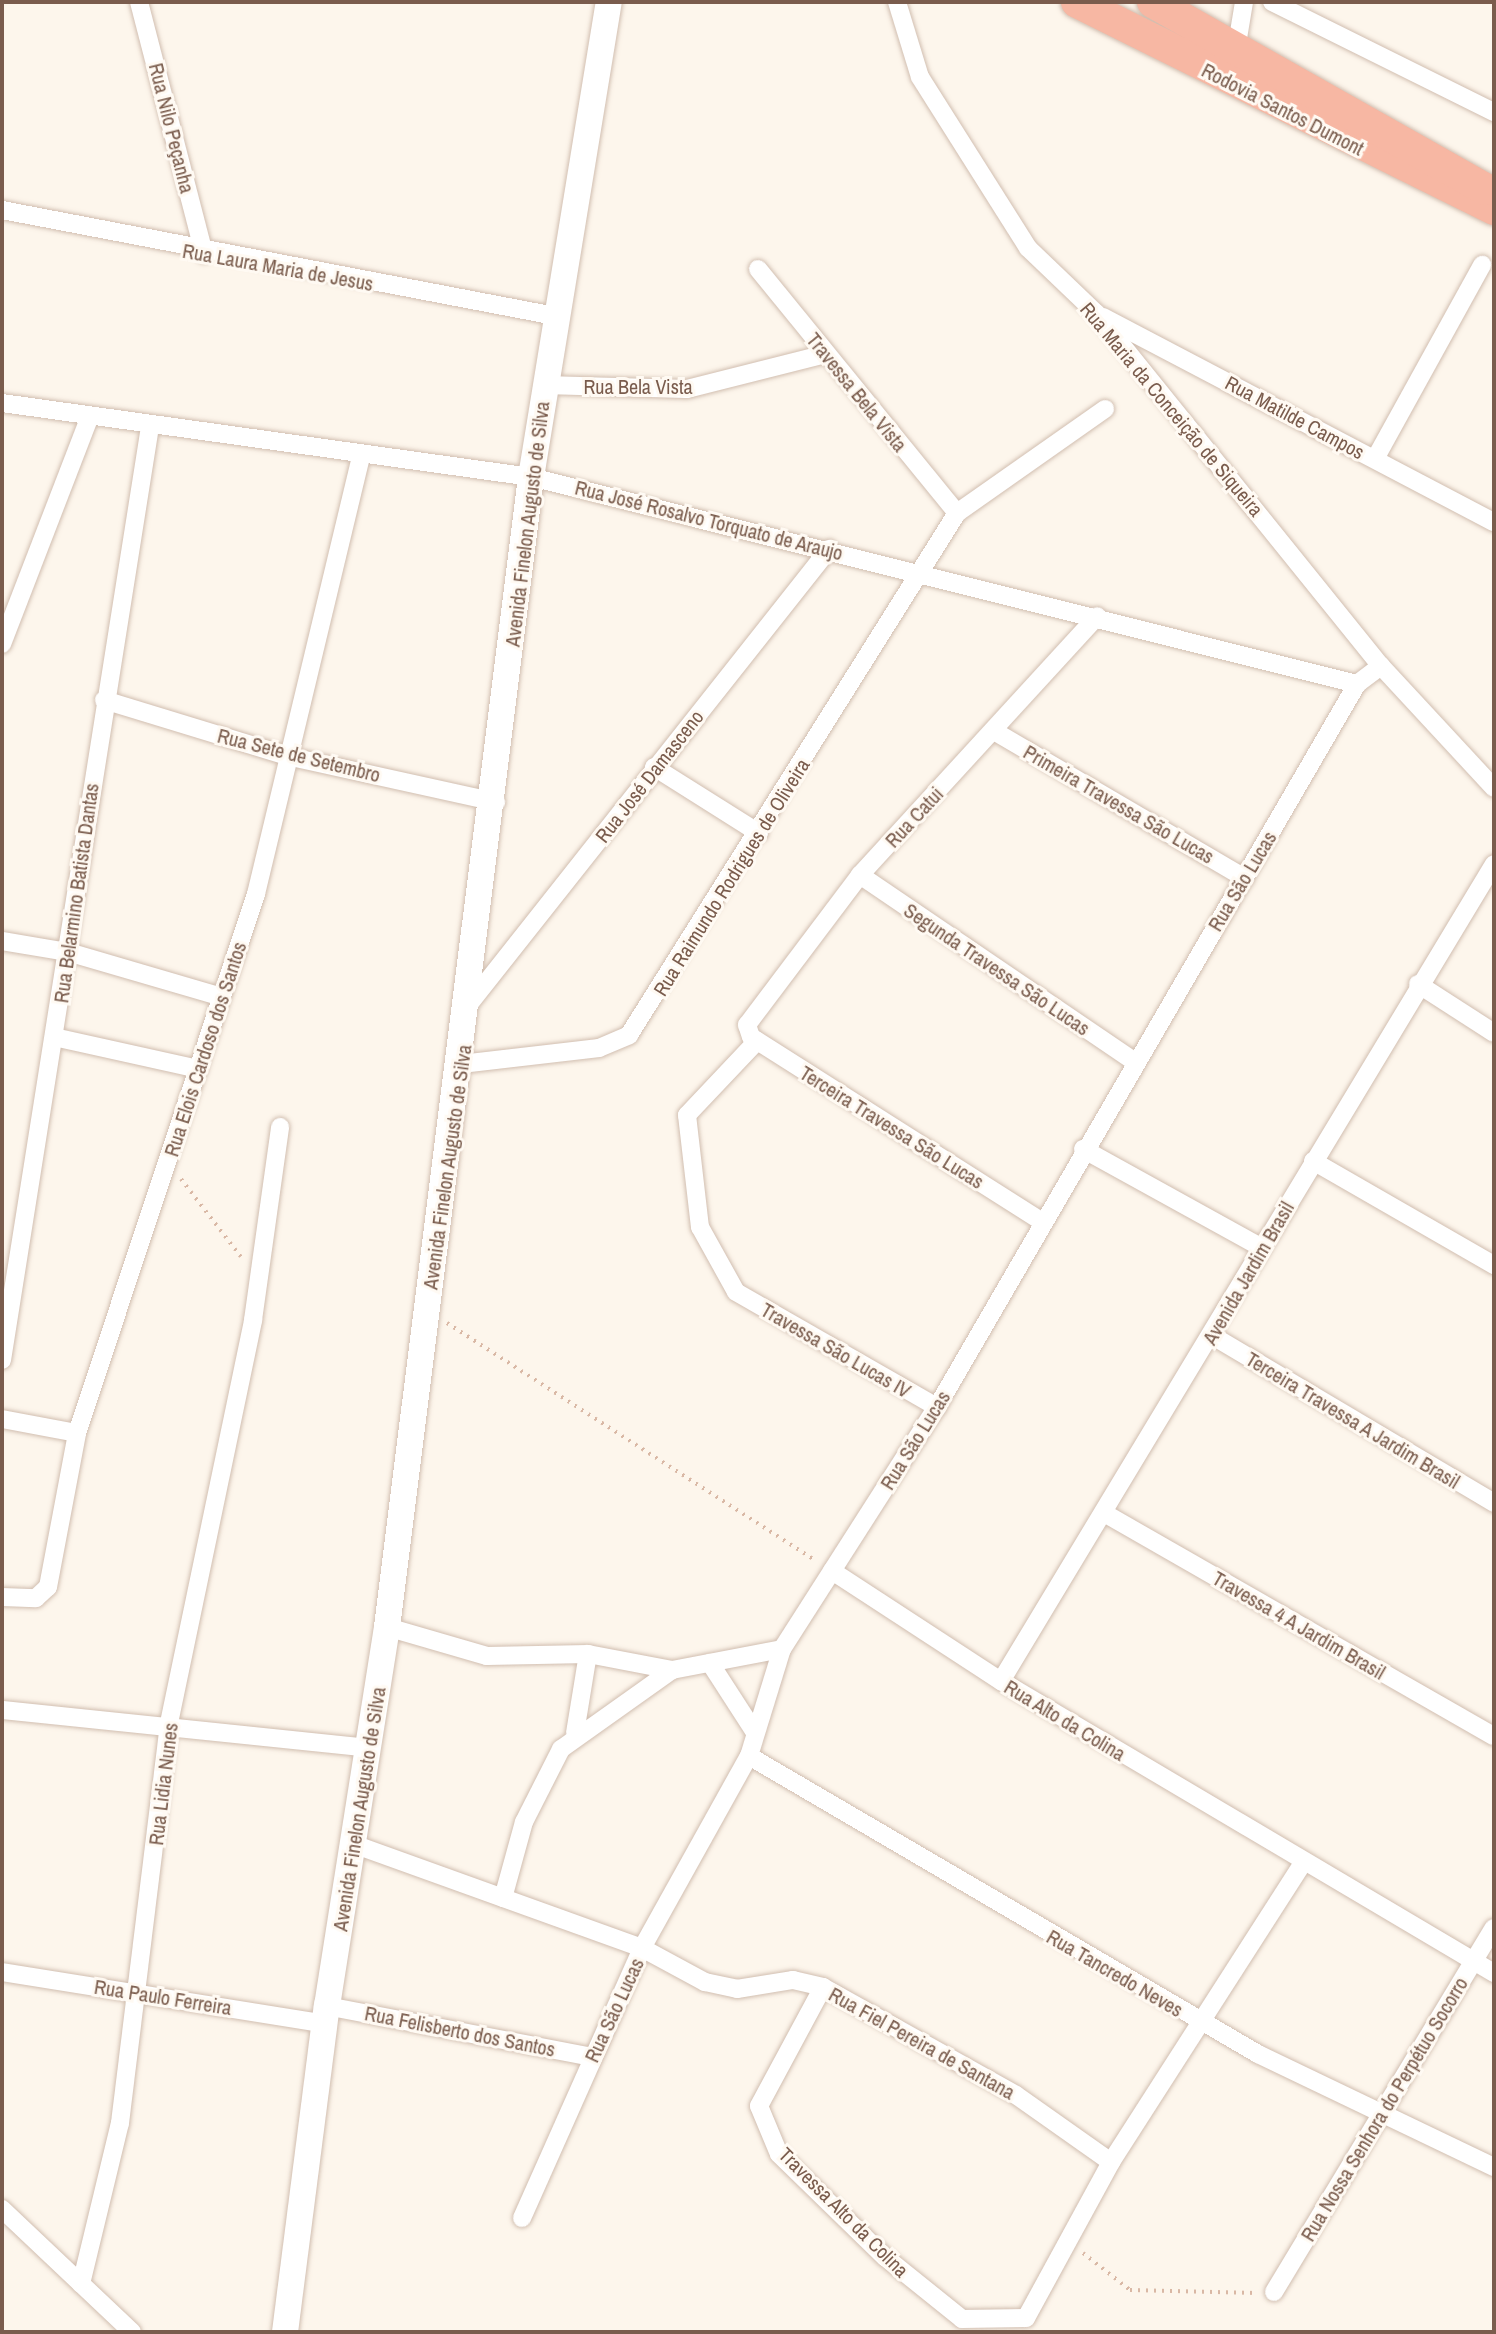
<!DOCTYPE html>
<html>
<head>
<meta charset="utf-8">
<style>
	body { margin:0 }
	#map { position:relative; width:1496px; height:2334px; overflow:hidden; background:#fdf6ec; font-family:"Archivo Narrow",sans-serif }
	div>[style] { position:absolute }
	.path>* { height:4px; margin-top:-2px; transform-origin:0; background:repeating-linear-gradient(90deg,#d9b8a5 0 2px,transparent 0 8px) }
	.roads { filter:drop-shadow(0 0 2px #d1beb0) drop-shadow(0 0 2px #d1beb0) }
	.street>* { height:18px; margin:-9px; padding:0 9px; transform-origin:9px; border-radius:9px; background:#fff }
	.secondary>* { height:26px; margin:-13px; padding:0 13px; transform-origin:13px; border-radius:13px; background:#fff }
	.highway>* { height:32px; margin:-16px; padding:0 16px; transform-origin:16px; border-radius:16px; background:#f7b7a3 }
	span { translate:-50% -50%; white-space:nowrap; text-align:center; line-height:1.15; -webkit-text-stroke:6px #fffaf3; paint-order:stroke }
	.street-label { font-size:20px; color:#7a5c4d }
	.frame { position:absolute; inset:0; border:4px solid #7a5c4d; pointer-events:none }
</style>
</head>
<body>
<div id="map">
	<div class="path">
		<i style="left:181px;top:1179px;width:98px;rotate:52.4deg"></i>
		<i style="left:447px;top:1323px;width:439px;rotate:32.8deg"></i>
		<i style="left:1083px;top:2253px;width:60px;rotate:38.2deg"></i>
		<i style="left:1130px;top:2290px;width:127px;rotate:1.4deg"></i>
	</div>
	<div class="roads">
		<div class="street">
			<i style="left:139px;top:2px;width:260px;rotate:75.5deg"></i>
			<i style="left:897px;top:2px;width:78px;rotate:73deg"></i>
			<i style="left:920px;top:77px;width:202px;rotate:57.7deg"></i>
			<i style="left:1028px;top:248px;width:94px;rotate:43.7deg"></i>
			<i style="left:1096px;top:313px;width:454px;rotate:51.1deg"></i>
			<i style="left:1381px;top:666px;width:166px;rotate:47.2deg"></i>
			<i style="left:1272px;top:2px;width:248px;rotate:26.4deg"></i>
			<i style="left:1235px;top:56px;width:55px;rotate:-80.5deg"></i>
			<i style="left:2px;top:210px;width:563px;rotate:10.85deg"></i>
			<i style="left:758px;top:269px;width:315px;rotate:50.8deg"></i>
			<i style="left:1103px;top:317px;width:441px;rotate:27.7deg"></i>
			<i style="left:544px;top:385px;width:143px;rotate:1.6deg"></i>
			<i style="left:687px;top:389px;width:142px;rotate:-14.2deg"></i>
			<i style="left:2px;top:403px;width:534px;rotate:7.96deg"></i>
			<i style="left:531px;top:477px;width:852px;rotate:14.07deg"></i>
			<i style="left:1375px;top:459px;width:222px;rotate:-61.1deg"></i>
			<i style="left:2px;top:644px;width:244px;rotate:-68.9deg"></i>
			<i style="left:104px;top:700px;width:195px;rotate:17deg"></i>
			<i style="left:291px;top:757px;width:210px;rotate:12.4deg"></i>
			<i style="left:994px;top:731px;width:291px;rotate:30.4deg"></i>
			<i style="left:654px;top:767px;width:124px;rotate:32.2deg"></i>
			<i style="left:860px;top:875px;width:333px;rotate:34.2deg"></i>
			<i style="left:2px;top:941px;width:67px;rotate:9.5deg"></i>
			<i style="left:68px;top:952px;width:160px;rotate:16.3deg"></i>
			<i style="left:1418px;top:984px;width:90px;rotate:32.8deg"></i>
			<i style="left:470px;top:1003px;width:579px;rotate:-51.66deg"></i>
			<i style="left:54px;top:1037px;width:148px;rotate:12.5deg"></i>
			<i style="left:757px;top:1041px;width:102px;rotate:133.4deg"></i>
			<i style="left:687px;top:1115px;width:113px;rotate:83.4deg"></i>
			<i style="left:700px;top:1227px;width:74px;rotate:61deg"></i>
			<i style="left:736px;top:1292px;width:232px;rotate:29.8deg"></i>
			<i style="left:461px;top:1064px;width:139px;rotate:-6.6deg"></i>
			<i style="left:599px;top:1048px;width:33px;rotate:-23deg"></i>
			<i style="left:629px;top:1035px;width:616px;rotate:-57.86deg"></i>
			<i style="left:957px;top:513px;width:181px;rotate:-35.1deg"></i>
			<i style="left:1083px;top:1149px;width:205px;rotate:28.9deg"></i>
			<i style="left:1313px;top:1161px;width:209px;rotate:29.9deg"></i>
			<i style="left:1041px;top:1221px;width:343px;rotate:-147.6deg"></i>
			<i style="left:751px;top:1037px;width:13px;rotate:-108deg"></i>
			<i style="left:747px;top:1025px;width:188px;rotate:-53deg"></i>
			<i style="left:860px;top:875px;width:351px;rotate:-47.5deg"></i>
			<i style="left:1213px;top:1336px;width:327px;rotate:30.7deg"></i>
			<i style="left:2px;top:1360px;width:945px;rotate:-80.99deg"></i>
			<i style="left:2px;top:1419px;width:76px;rotate:10.6deg"></i>
			<i style="left:1104px;top:1513px;width:449px;rotate:29.8deg"></i>
			<i style="left:832px;top:1571px;width:202px;rotate:33.1deg"></i>
			<i style="left:1001px;top:1681px;width:573px;rotate:30.64deg"></i>
			<i style="left:2px;top:1597px;width:34px;rotate:2deg"></i>
			<i style="left:36px;top:1598px;width:16px;rotate:-43deg"></i>
			<i style="left:48px;top:1587px;width:157px;rotate:-79.3deg"></i>
			<i style="left:77px;top:1433px;width:568px;rotate:-71.63deg"></i>
			<i style="left:256px;top:894px;width:450px;rotate:-76.5deg"></i>
			<i style="left:387px;top:1627px;width:104px;rotate:16.2deg"></i>
			<i style="left:487px;top:1656px;width:101px;rotate:-1.1deg"></i>
			<i style="left:588px;top:1654px;width:86px;rotate:10.8deg"></i>
			<i style="left:672px;top:1670px;width:112px;rotate:-10.8deg"></i>
			<i style="left:710px;top:1663px;width:81px;rotate:57.1deg"></i>
			<i style="left:1001px;top:1681px;width:954px;rotate:-58.89deg"></i>
			<i style="left:2px;top:1710px;width:367px;rotate:5.9deg"></i>
			<i style="left:575px;top:1733px;width:80px;rotate:-80.7deg"></i>
			<i style="left:749px;top:1756px;width:590px;rotate:30.35deg"></i>
			<i style="left:1258px;top:2054px;width:262px;rotate:25.6deg"></i>
			<i style="left:356px;top:1845px;width:304px;rotate:19.8deg"></i>
			<i style="left:642px;top:1948px;width:72px;rotate:28.4deg"></i>
			<i style="left:705px;top:1982px;width:33px;rotate:12deg"></i>
			<i style="left:737px;top:1989px;width:57px;rotate:-9.1deg"></i>
			<i style="left:793px;top:1980px;width:31px;rotate:13deg"></i>
			<i style="left:823px;top:1987px;width:221px;rotate:29.2deg"></i>
			<i style="left:1016px;top:2095px;width:116px;rotate:35.2deg"></i>
			<i style="left:503px;top:1898px;width:79px;rotate:-74.6deg"></i>
			<i style="left:524px;top:1822px;width:82px;rotate:-63.1deg"></i>
			<i style="left:561px;top:1749px;width:136px;rotate:-35.4deg"></i>
			<i style="left:2px;top:1972px;width:327px;rotate:9.1deg"></i>
			<i style="left:823px;top:1987px;width:135px;rotate:118.3deg"></i>
			<i style="left:759px;top:2106px;width:52px;rotate:67.4deg"></i>
			<i style="left:779px;top:2154px;width:148px;rotate:44.2deg"></i>
			<i style="left:885px;top:2257px;width:99px;rotate:38.8deg"></i>
			<i style="left:962px;top:2319px;width:64px;rotate:-0.9deg"></i>
			<i style="left:1026px;top:2318px;width:178px;rotate:-61.4deg"></i>
			<i style="left:1111px;top:2162px;width:355px;rotate:-57.3deg"></i>
			<i style="left:327px;top:2006px;width:271px;rotate:10.9deg"></i>
			<i style="left:2px;top:2209px;width:179px;rotate:43.4deg"></i>
			<i style="left:522px;top:2218px;width:295px;rotate:-66deg"></i>
			<i style="left:642px;top:1948px;width:220px;rotate:-60.9deg"></i>
			<i style="left:749px;top:1756px;width:112px;rotate:-72.9deg"></i>
			<i style="left:782px;top:1649px;width:287px;rotate:-57.4deg"></i>
			<i style="left:937px;top:1407px;width:836px;rotate:-59.85deg"></i>
			<i style="left:1357px;top:684px;width:30px;rotate:-37deg"></i>
			<i style="left:81px;top:2284px;width:166px;rotate:-76.4deg"></i>
			<i style="left:120px;top:2123px;width:403px;rotate:-83deg"></i>
			<i style="left:169px;top:1723px;width:412px;rotate:-78.2deg"></i>
			<i style="left:253px;top:1320px;width:195px;rotate:-82deg"></i>
			<i style="left:1274px;top:2292px;width:425px;rotate:-58.9deg"></i>
		</div>
		<div class="secondary">
			<i style="left:285px;top:2332px;width:329px;rotate:-82.7deg"></i>
			<i style="left:327px;top:2006px;width:384px;rotate:-81deg"></i>
			<i style="left:387px;top:1627px;width:1159px;rotate:-82.86deg"></i>
			<i style="left:531px;top:477px;width:481px;rotate:-80.7deg"></i>
		</div>
		<div class="highway">
			<i style="left:1077px;top:2px;width:466px;rotate:26.4deg"></i>
			<i style="left:1153px;top:2px;width:381px;rotate:29.4deg"></i>
		</div>
	</div>
	<div class="street-label">
		<span style="left:1283px;top:109px;rotate:27deg">Rodovia Santos Dumont</span>
		<span style="left:172px;top:128px;rotate:76deg">Rua Nilo Peçanha</span>
		<span style="left:278px;top:267px;rotate:10deg">Rua Laura Maria de Jesus</span>
		<span style="left:638px;top:386px">Rua Bela Vista</span>
		<span style="left:857px;top:392px;rotate:51deg">Travessa Bela Vista</span>
		<span style="left:1172px;top:409px;rotate:50deg">Rua Maria da Conceição de Siqueira</span>
		<span style="left:1295px;top:417px;rotate:28deg">Rua Matilde Campos</span>
		<span style="left:709px;top:520px;rotate:14deg">Rua José Rosalvo Torquato de Araujo</span>
		<span style="left:527px;top:524px;rotate:-83deg">Avenida Finelon Augusto de Silva</span>
		<span style="left:299px;top:755px;rotate:14deg">Rua Sete de Setembro</span>
		<span style="left:649px;top:776px;rotate:-52deg">Rua José Damasceno</span>
		<span style="left:1119px;top:804px;rotate:30deg">Primeira Travessa São Lucas</span>
		<span style="left:914px;top:817px;rotate:-47deg">Rua Catui</span>
		<span style="left:731px;top:877px;rotate:-58deg">Rua Raimundo Rodrigues de Oliveira</span>
		<span style="left:1242px;top:881px;rotate:-59deg">Rua São Lucas</span>
		<span style="left:76px;top:893px;rotate:-82deg">Rua Belarmino Batista Dantas</span>
		<span style="left:997px;top:969px;rotate:34deg">Segunda Travessa São Lucas</span>
		<span style="left:205px;top:1049px;rotate:-72deg">Rua Elois Cardoso dos Santos</span>
		<span style="left:892px;top:1127px;rotate:32deg">Terceira Travessa São Lucas</span>
		<span style="left:447px;top:1167px;rotate:-82deg">Avenida Finelon Augusto de Silva</span>
		<span style="left:1248px;top:1273px;rotate:-60deg">Avenida Jardim Brasil</span>
		<span style="left:836px;top:1350px;rotate:30deg">Travessa São Lucas IV</span>
		<span style="left:1353px;top:1420px;rotate:31deg">Terceira Travessa A Jardim Brasil</span>
		<span style="left:915px;top:1440px;rotate:-58deg">Rua São Lucas</span>
		<span style="left:1299px;top:1625px;rotate:30deg">Travessa 4 A Jardim Brasil</span>
		<span style="left:1065px;top:1720px;rotate:31deg">Rua Alto da Colina</span>
		<span style="left:163px;top:1784px;rotate:-83deg">Rua Lidia Nunes</span>
		<span style="left:359px;top:1809px;rotate:-81deg">Avenida Finelon Augusto de Silva</span>
		<span style="left:1115px;top:1973px;rotate:30deg">Rua Tancredo Neves</span>
		<span style="left:163px;top:1997px;rotate:9deg">Rua Paulo Ferreira</span>
		<span style="left:614px;top:2010px;rotate:-65deg">Rua São Lucas</span>
		<span style="left:460px;top:2031px;rotate:11deg">Rua Felisberto dos Santos</span>
		<span style="left:922px;top:2043px;rotate:29deg">Rua Fiel Pereira de Santana</span>
		<span style="left:1384px;top:2109px;rotate:-59deg">Rua Nossa Senhora do Perpétuo Socorro</span>
		<span style="left:844px;top:2212px;rotate:45deg">Travessa Alto da Colina</span>
	</div>
	<div class="frame"></div>
</div>
</body>
</html>
